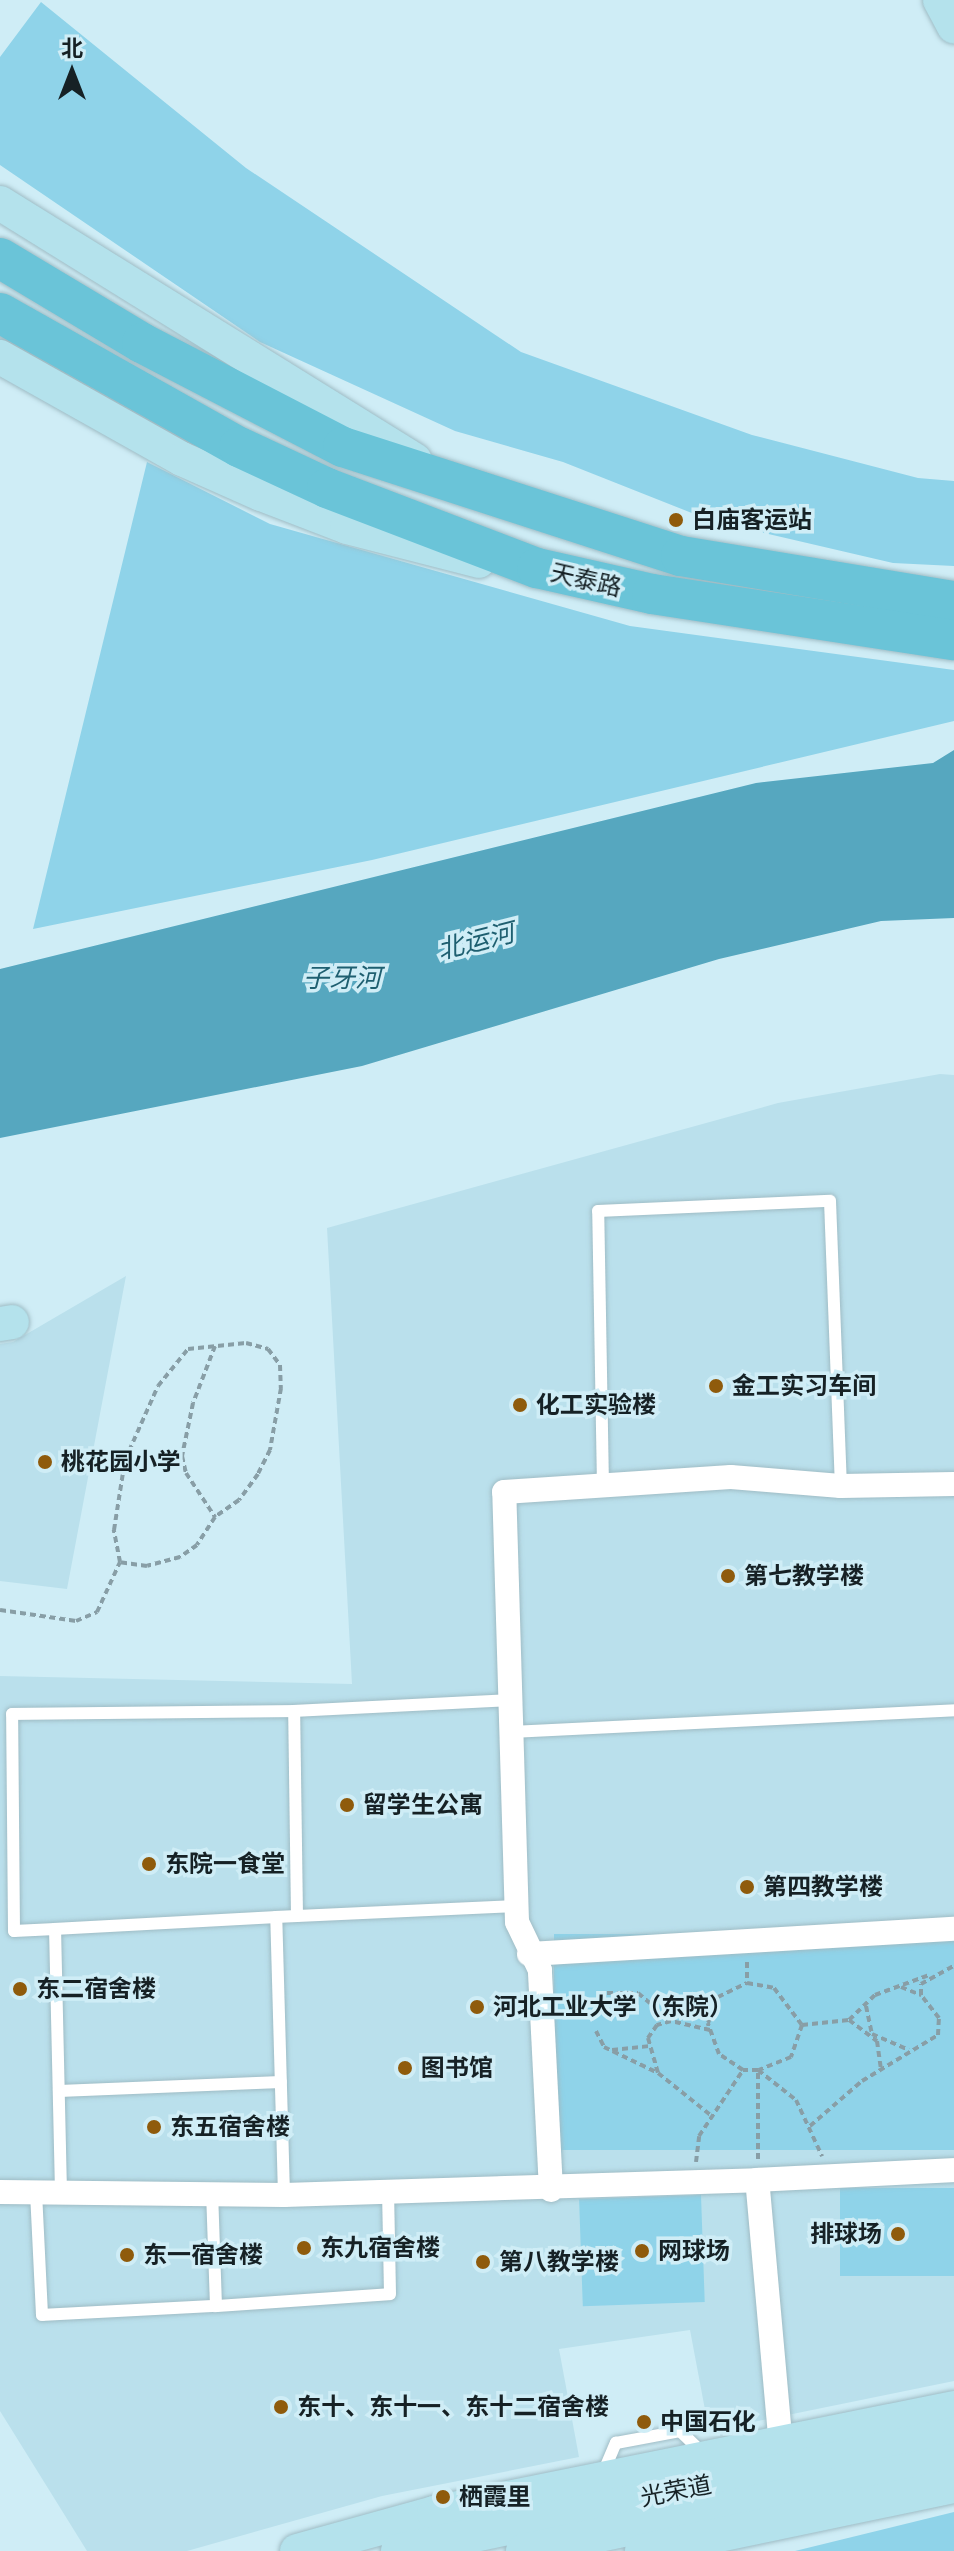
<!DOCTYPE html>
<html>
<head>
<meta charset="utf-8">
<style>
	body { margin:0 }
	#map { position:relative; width:954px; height:2551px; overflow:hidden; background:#cfedf6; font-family:Raleway,"Noto Sans SC",sans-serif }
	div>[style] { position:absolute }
	.built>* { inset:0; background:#bae0ec }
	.green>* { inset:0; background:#8fd3e9; transform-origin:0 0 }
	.water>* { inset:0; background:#56a7bf }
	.path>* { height:4px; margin-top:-2px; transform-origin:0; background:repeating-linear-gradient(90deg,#889ea6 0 6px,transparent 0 10px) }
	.roads { filter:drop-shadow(0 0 2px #9fbcc5) drop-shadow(0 0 2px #9fbcc5) }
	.lane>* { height:12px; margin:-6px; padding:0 6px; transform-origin:6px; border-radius:6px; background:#fff }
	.street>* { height:24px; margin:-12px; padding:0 12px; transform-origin:12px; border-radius:12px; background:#fff }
	.secondary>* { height:34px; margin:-17px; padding:0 17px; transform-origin:17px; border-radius:17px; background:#b4e2ec }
	.primary>* { height:40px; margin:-20px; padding:0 20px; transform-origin:20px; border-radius:20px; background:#6ac4d8 }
	.dots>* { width:22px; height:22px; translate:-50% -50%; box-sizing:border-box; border:4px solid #cfedf6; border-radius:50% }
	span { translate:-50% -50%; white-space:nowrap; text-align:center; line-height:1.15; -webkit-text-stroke:7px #cfedf6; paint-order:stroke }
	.poi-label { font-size:24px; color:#162125; font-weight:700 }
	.left { translate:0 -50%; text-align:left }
	.right { translate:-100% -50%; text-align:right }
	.street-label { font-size:24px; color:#162125 }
	.water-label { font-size:26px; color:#1e5f70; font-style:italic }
	.north { position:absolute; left:32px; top:32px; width:80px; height:80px; -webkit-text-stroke:6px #cfedf6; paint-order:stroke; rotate:0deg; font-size:22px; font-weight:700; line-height:32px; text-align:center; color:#162125 }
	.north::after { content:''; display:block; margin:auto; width:28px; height:36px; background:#162125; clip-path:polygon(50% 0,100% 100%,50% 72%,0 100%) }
</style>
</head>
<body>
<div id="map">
	<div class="built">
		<i style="clip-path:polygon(940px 1074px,954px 1075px,954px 2381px,709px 2431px,690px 2330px,559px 2349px,579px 2457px,382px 2496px,187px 2551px,87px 2551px,0 2411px,0 1676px,352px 1684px,327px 1228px,778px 1103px)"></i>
		<i style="clip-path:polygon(126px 1276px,67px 1589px,0 1581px,0 1344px,13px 1342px)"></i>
	</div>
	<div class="green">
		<i style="clip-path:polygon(41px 2px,246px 168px,521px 352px,752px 435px,918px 478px,954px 481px,954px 566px,893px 563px,712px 521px,563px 462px,455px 431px,260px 342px,0 165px,0 57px)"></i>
		<i style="clip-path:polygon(147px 462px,270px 524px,630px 626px,954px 670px,954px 721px,372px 860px,33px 929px)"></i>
		<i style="left:954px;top:1934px;width:216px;height:400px;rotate:90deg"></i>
		<i style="left:954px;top:2188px;width:88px;height:114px;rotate:90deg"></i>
		<i style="left:701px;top:2195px;width:107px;height:122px;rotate:88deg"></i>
		<i style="clip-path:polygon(954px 2512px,954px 2551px,795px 2551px)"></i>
	</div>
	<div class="water">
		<i style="clip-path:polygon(954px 750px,954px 918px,881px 921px,719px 959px,362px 1066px,0 1138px,0 969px,756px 783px,933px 763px)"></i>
	</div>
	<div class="path">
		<i style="left:215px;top:1346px;width:61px;rotate:111.1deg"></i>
		<i style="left:193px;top:1403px;width:54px;rotate:101.7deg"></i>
		<i style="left:182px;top:1456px;width:17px;rotate:77deg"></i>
		<i style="left:186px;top:1473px;width:53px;rotate:56.6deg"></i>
		<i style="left:0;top:1610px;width:77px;rotate:8.2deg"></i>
		<i style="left:76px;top:1621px;width:23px;rotate:-23deg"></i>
		<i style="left:97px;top:1612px;width:55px;rotate:-65.3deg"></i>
		<i style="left:120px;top:1562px;width:33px;rotate:-101deg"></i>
		<i style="left:114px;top:1530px;width:71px;rotate:-81.1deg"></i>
		<i style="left:125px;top:1460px;width:81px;rotate:-66deg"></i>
		<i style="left:158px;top:1386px;width:48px;rotate:-51deg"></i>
		<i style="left:188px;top:1349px;width:58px;rotate:-5.9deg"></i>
		<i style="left:246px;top:1343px;width:23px;rotate:15deg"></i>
		<i style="left:268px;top:1349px;width:20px;rotate:53deg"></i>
		<i style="left:280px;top:1365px;width:23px;rotate:88deg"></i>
		<i style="left:281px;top:1388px;width:63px;rotate:100.1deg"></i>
		<i style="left:270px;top:1450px;width:27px;rotate:117deg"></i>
		<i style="left:258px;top:1474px;width:32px;rotate:126deg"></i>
		<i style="left:239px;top:1500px;width:29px;rotate:145deg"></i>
		<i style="left:215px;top:1517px;width:33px;rotate:123deg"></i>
		<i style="left:197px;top:1545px;width:21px;rotate:145deg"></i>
		<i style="left:180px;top:1557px;width:34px;rotate:165deg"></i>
		<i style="left:147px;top:1566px;width:27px;rotate:-172deg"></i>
		<i style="left:747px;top:1962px;width:21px;rotate:90deg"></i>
		<i style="left:901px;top:1987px;width:22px;rotate:22deg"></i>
		<i style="left:607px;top:1993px;width:31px"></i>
		<i style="left:638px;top:1993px;width:43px;rotate:40.3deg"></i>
		<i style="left:866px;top:2006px;width:29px;rotate:78deg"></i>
		<i style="left:872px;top:2034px;width:40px;rotate:23.4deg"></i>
		<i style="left:849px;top:2020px;width:35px;rotate:37deg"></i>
		<i style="left:877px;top:2041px;width:28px;rotate:82deg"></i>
		<i style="left:802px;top:2025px;width:47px;rotate:-6.1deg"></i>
		<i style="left:849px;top:2020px;width:36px;rotate:-44deg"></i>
		<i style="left:875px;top:1995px;width:58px;rotate:-20.3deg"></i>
		<i style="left:710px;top:2030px;width:40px;rotate:-167deg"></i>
		<i style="left:671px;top:2021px;width:15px;rotate:164deg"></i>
		<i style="left:657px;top:2025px;width:16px;rotate:125deg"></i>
		<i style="left:648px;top:2038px;width:36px;rotate:74deg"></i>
		<i style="left:658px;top:2073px;width:70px;rotate:38.7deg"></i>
		<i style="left:596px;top:2031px;width:18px;rotate:63deg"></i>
		<i style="left:604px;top:2047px;width:58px;rotate:25.7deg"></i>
		<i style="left:612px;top:2050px;width:37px;rotate:-6deg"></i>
		<i style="left:810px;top:2126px;width:69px;rotate:-40.9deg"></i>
		<i style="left:862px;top:2081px;width:89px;rotate:-31.2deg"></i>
		<i style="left:938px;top:2035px;width:17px;rotate:-87deg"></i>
		<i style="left:939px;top:2018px;width:29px;rotate:-128deg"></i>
		<i style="left:921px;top:1995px;width:11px;rotate:-90deg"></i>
		<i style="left:921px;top:1984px;width:38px;rotate:-29deg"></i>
		<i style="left:758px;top:2159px;width:89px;rotate:-90deg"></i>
		<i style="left:758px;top:2070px;width:15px;rotate:180deg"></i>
		<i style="left:743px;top:2070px;width:29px;rotate:-146deg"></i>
		<i style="left:719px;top:2054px;width:33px;rotate:-110deg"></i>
		<i style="left:708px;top:2023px;width:28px;rotate:-69deg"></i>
		<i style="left:718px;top:1997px;width:32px;rotate:-26deg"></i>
		<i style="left:747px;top:1983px;width:27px;rotate:10deg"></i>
		<i style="left:774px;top:1988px;width:46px;rotate:52.9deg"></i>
		<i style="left:802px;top:2025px;width:34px;rotate:109deg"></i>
		<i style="left:791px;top:2057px;width:35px;rotate:158deg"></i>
		<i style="left:758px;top:2070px;width:48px;rotate:38.3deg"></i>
		<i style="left:796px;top:2100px;width:62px;rotate:65.1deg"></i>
		<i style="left:696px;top:2162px;width:26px;rotate:-83deg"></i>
		<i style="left:699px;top:2136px;width:79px;rotate:-56.3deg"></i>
	</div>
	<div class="roads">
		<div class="lane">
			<i style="left:603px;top:1486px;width:275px;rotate:-91deg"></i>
			<i style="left:598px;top:1211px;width:232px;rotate:-2.5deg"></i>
			<i style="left:830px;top:1201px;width:285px;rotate:87.8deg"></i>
			<i style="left:512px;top:1732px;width:443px;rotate:-2.8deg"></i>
			<i style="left:297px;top:1916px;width:205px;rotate:-90.8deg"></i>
			<i style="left:294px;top:1711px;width:217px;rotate:-2.9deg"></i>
			<i style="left:55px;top:1929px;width:41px;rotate:177.2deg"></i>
			<i style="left:14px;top:1931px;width:217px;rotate:-90.5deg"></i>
			<i style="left:12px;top:1714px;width:282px;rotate:-0.6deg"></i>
			<i style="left:59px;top:2091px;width:222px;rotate:-2.3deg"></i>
			<i style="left:36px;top:2192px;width:123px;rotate:87.2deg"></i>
			<i style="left:42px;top:2315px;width:174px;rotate:-3deg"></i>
			<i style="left:216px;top:2306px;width:112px;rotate:-92deg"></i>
			<i style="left:61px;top:2192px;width:263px;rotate:-91.3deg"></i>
			<i style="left:55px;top:1929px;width:221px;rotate:-3.1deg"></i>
			<i style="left:284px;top:2195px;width:278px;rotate:-91.6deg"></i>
			<i style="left:276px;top:1917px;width:240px;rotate:-2.6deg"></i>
			<i style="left:216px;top:2306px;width:174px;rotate:-3.9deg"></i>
			<i style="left:390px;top:2294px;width:101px;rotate:-91.1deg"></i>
			<i style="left:603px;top:2473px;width:33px;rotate:-67deg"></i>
			<i style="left:616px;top:2443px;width:65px;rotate:-10.6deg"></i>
			<i style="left:680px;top:2431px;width:32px;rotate:44deg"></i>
		</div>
		<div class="street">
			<i style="left:529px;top:1954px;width:426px;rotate:-3.4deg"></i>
			<i style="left:551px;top:2190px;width:220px;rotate:-92.9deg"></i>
			<i style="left:540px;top:1970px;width:53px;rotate:-115.6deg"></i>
			<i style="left:517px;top:1922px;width:430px;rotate:-91.7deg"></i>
			<i style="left:504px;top:1492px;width:227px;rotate:-3.8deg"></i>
			<i style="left:731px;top:1477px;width:110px;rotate:4.7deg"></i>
			<i style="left:841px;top:1486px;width:113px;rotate:-1deg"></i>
			<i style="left:0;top:2192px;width:284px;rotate:0.6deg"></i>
			<i style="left:284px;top:2195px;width:473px;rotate:-1.8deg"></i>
			<i style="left:782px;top:2458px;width:279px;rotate:-95.1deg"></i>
			<i style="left:757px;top:2180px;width:197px;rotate:-2.9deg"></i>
		</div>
		<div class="secondary">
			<i style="left:940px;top:0;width:30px;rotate:62deg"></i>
			<i style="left:0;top:203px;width:488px;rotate:31.8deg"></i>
			<i style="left:0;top:357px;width:209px;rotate:29.3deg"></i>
			<i style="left:182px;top:459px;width:86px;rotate:23.9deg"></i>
			<i style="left:261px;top:494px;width:92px;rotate:21deg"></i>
			<i style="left:347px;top:527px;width:136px;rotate:14.4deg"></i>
			<i style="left:0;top:1324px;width:12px;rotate:-9deg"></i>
			<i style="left:297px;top:2551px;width:142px;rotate:-15.5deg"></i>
			<i style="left:434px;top:2513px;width:530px;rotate:-11.42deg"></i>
			<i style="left:398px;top:2551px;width:568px;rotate:-11.88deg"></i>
			<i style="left:523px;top:2551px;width:441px;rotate:-11.9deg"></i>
			<i style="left:642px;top:2551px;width:319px;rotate:-11.8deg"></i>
		</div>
		<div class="primary">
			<i style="left:0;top:258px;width:165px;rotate:30.9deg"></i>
			<i style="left:142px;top:343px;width:226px;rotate:27.4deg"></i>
			<i style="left:343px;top:447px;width:355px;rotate:17.9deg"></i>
			<i style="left:681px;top:556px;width:277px;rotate:9.4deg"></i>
			<i style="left:0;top:313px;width:274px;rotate:29.3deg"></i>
			<i style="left:239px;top:447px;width:97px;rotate:25deg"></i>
			<i style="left:327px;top:488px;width:225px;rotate:20.9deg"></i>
			<i style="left:537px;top:568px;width:118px;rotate:12.7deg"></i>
			<i style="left:652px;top:594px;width:305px;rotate:8.7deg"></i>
		</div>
	</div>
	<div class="dots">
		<i style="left:676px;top:520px;background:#8f5b0c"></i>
		<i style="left:716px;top:1386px;background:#8f5b0c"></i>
		<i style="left:520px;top:1405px;background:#8f5b0c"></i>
		<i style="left:45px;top:1462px;background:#8f5b0c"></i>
		<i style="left:728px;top:1576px;background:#8f5b0c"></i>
		<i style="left:347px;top:1805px;background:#8f5b0c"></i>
		<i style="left:149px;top:1864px;background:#8f5b0c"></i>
		<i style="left:747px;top:1887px;background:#8f5b0c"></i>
		<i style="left:20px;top:1989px;background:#8f5b0c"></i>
		<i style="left:477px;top:2007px;background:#8f5b0c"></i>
		<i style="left:405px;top:2068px;background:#8f5b0c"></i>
		<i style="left:154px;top:2127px;background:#8f5b0c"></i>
		<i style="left:898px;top:2234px;background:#8f5b0c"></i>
		<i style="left:304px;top:2248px;background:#8f5b0c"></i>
		<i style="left:642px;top:2251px;background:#8f5b0c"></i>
		<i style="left:127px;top:2255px;background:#8f5b0c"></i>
		<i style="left:483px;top:2262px;background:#8f5b0c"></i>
		<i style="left:281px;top:2407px;background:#8f5b0c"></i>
		<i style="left:644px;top:2422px;background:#8f5b0c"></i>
		<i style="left:443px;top:2497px;background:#8f5b0c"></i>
	</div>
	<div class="poi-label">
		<span class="left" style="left:692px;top:520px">白庙客运站</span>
		<span class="left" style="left:732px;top:1386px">金工实习车间</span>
		<span class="left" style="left:536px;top:1405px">化工实验楼</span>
		<span class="left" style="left:61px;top:1462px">桃花园小学</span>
		<span class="left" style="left:744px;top:1576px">第七教学楼</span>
		<span class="left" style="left:363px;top:1805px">留学生公寓</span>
		<span class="left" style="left:165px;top:1864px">东院一食堂</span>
		<span class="left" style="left:763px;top:1887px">第四教学楼</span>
		<span class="left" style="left:36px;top:1989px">东二宿舍楼</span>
		<span class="left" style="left:493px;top:2007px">河北工业大学（东院）</span>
		<span class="left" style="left:421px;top:2068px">图书馆</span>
		<span class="left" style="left:170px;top:2127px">东五宿舍楼</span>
		<span class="right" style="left:882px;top:2234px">排球场</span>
		<span class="left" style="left:320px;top:2248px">东九宿舍楼</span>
		<span class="left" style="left:658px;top:2251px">网球场</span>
		<span class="left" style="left:143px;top:2255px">东一宿舍楼</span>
		<span class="left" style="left:499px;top:2262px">第八教学楼</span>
		<span class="left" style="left:297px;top:2407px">东十、东十一、东十二宿舍楼</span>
		<span class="left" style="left:660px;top:2422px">中国石化</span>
		<span class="left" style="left:459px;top:2497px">栖霞里</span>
	</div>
	<div class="street-label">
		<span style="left:586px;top:580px;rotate:13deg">天泰路</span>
		<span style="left:676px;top:2491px;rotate:-11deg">光荣道</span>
	</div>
	<div class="water-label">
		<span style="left:476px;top:942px;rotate:-14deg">北运河</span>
		<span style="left:342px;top:979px">子牙河</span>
	</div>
	<div class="north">北</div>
</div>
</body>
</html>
